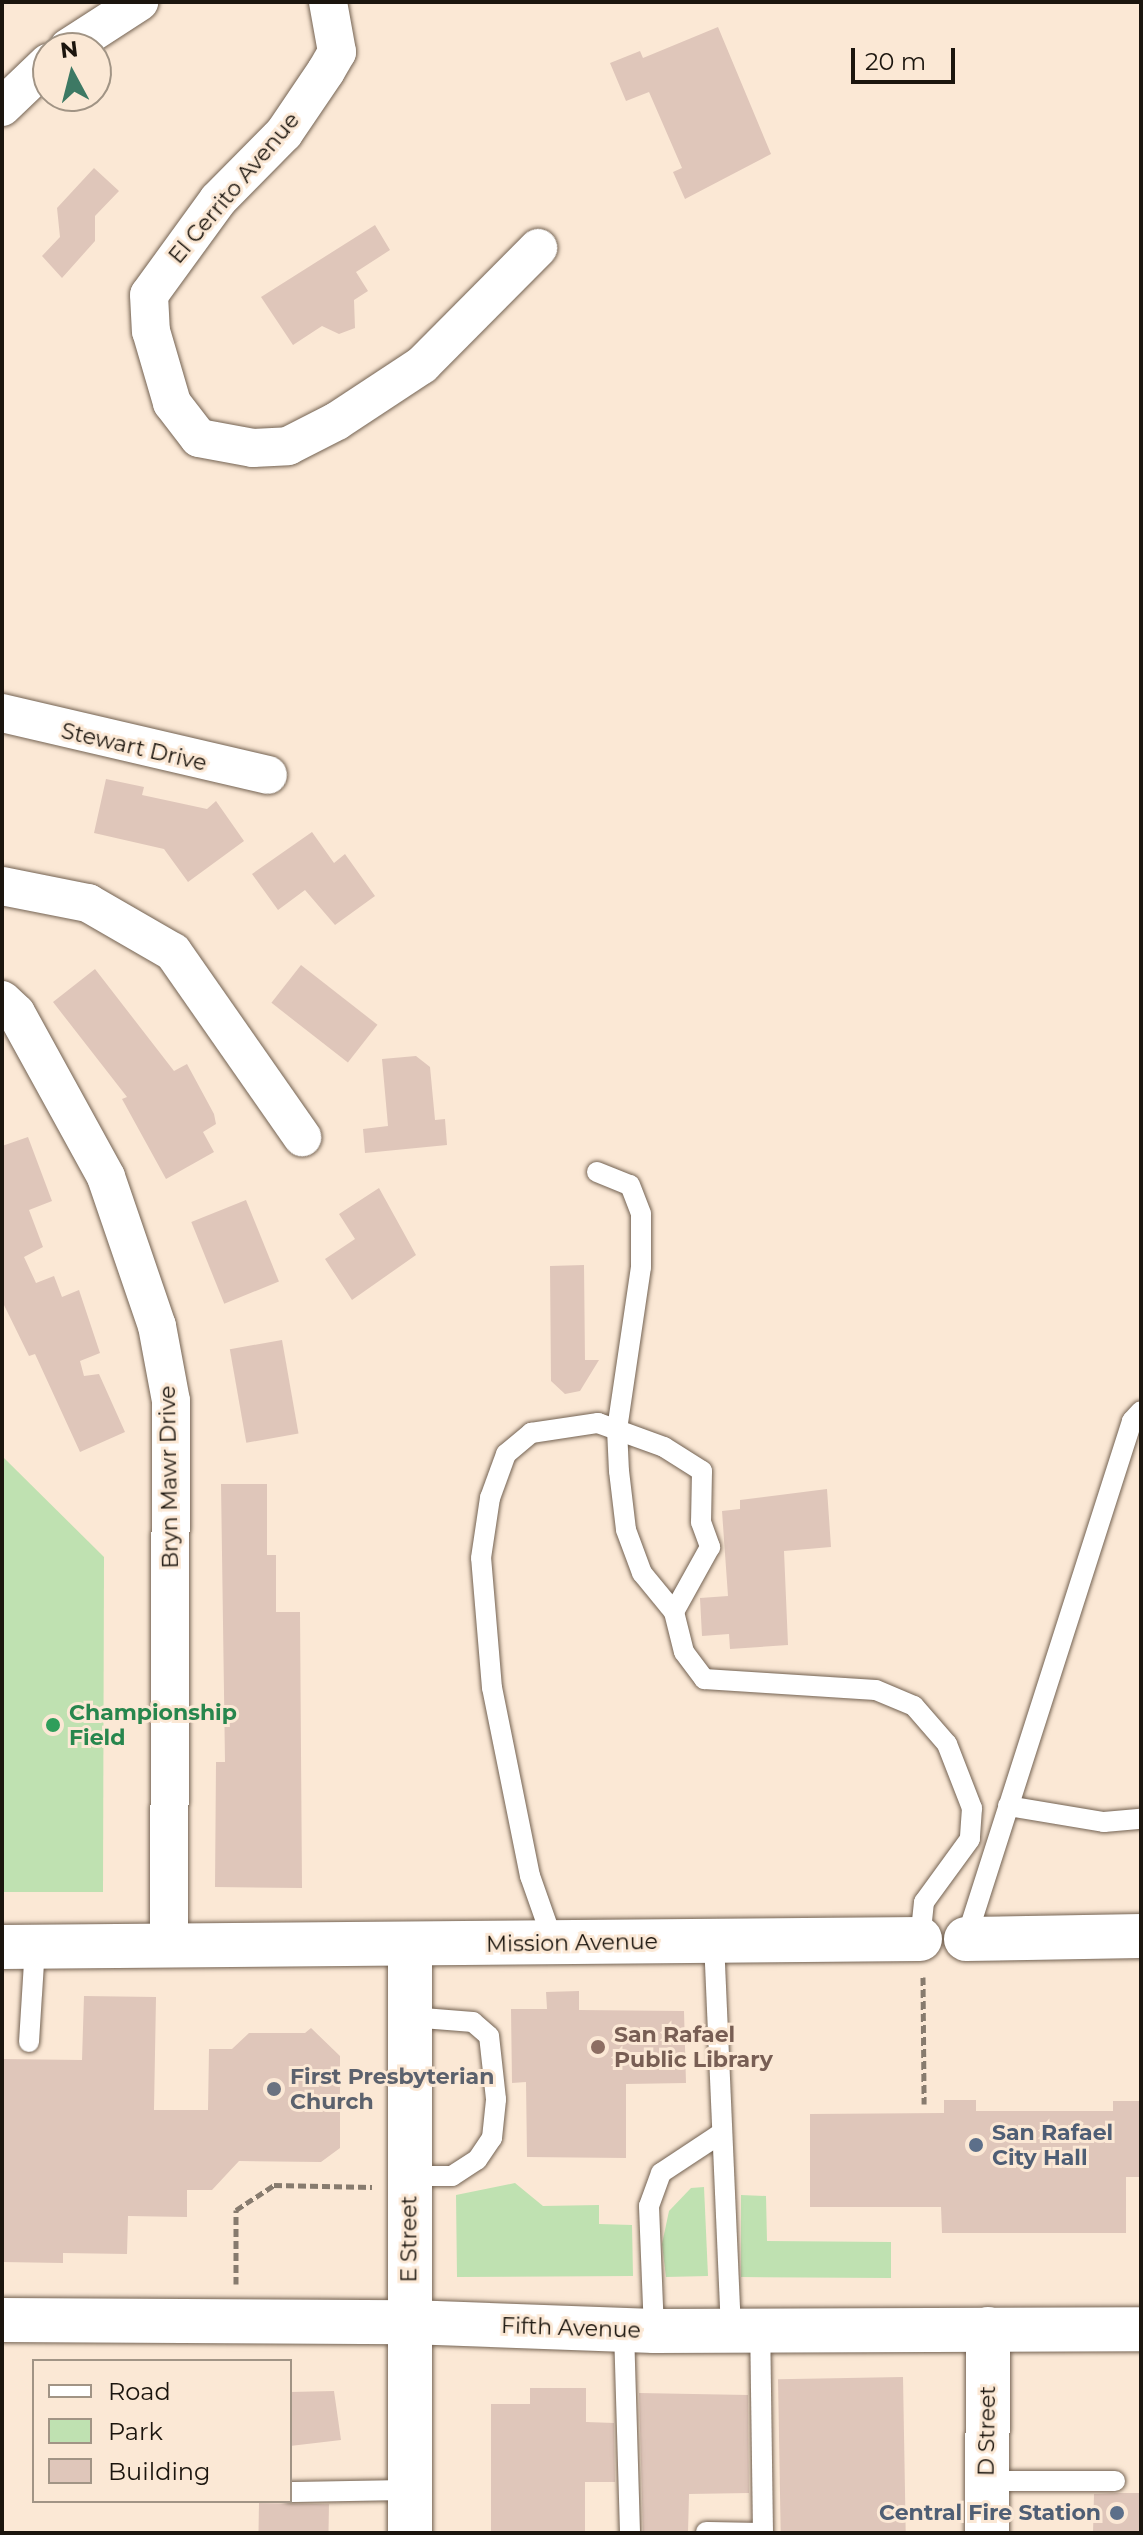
<!DOCTYPE html>
<html>
<head>
<meta charset="utf-8">
<style>
	body { margin:0 }
	#map { position:relative; width:1143px; height:2535px; overflow:hidden; background:#fbe8d5; font-family:Montserrat,sans-serif }
	div>[style] { position:absolute }
	.green>* { inset:0; background:#bfe1b1 }
	.building>* { inset:0; background:#dfc6ba; transform-origin:0 0 }
	.path>* { height:5px; margin-top:-2.5px; transform-origin:0; background:repeating-linear-gradient(90deg,#877b6e 0 8px,transparent 0 12px) }
	.roads { filter:drop-shadow(0 0 2px #736252) drop-shadow(0 0 2px #736252) }
	.service>* { height:20px; margin:-10px; padding:0 10px; transform-origin:10px; border-radius:10px; background:#fff }
	.minor>* { height:38px; margin:-19px; padding:0 19px; transform-origin:19px; border-radius:19px; background:#fff }
	.tertiary>* { height:44px; margin:-22px; padding:0 22px; transform-origin:22px; border-radius:22px; background:#fff }
	.dots>* { width:22px; height:22px; translate:-50% -50%; box-sizing:border-box; border:4px solid #fbe8d5; border-radius:50% }
	span { translate:-50% -50%; white-space:nowrap; text-align:center; line-height:1.15; -webkit-text-stroke:6px #fbe8d5; paint-order:stroke }
	.street-label { font-size:22px; color:#1b150e }
	.leisure-label { font-size:22px; color:#27864d; font-weight:700 }
	.left { translate:0 -50%; text-align:left }
	.education-label { font-size:22px; color:#785e54; font-weight:700 }
	.worship-label { font-size:22px; color:#5b616d; font-weight:700 }
	.service-label { font-size:22px; color:#4e5e75; font-weight:700 }
	.right { translate:-100% -50%; text-align:right }
	.frame { position:absolute; inset:0; border:4px solid #1b150e; pointer-events:none }
	.legend { position:absolute; left:32px; top:2359px; width:260px; height:144px; box-sizing:border-box; background:#fbe8d5; border:2px solid #a19485; margin:0; padding:10px 14px; list-style:none; font-size:24px; color:#1b150e }
	.legend li { display:flex; align-items:center; gap:16px; height:40px }
	.legend b { width:40px; border:2px solid #a19485 }
	.north { position:absolute; left:32px; top:32px; width:80px; height:80px; box-sizing:border-box; background:#fbe8d5; border:2px solid #a19485; border-radius:50%; rotate:353deg; font-size:22px; font-weight:700; line-height:32px; text-align:center; color:#1b150e }
	.north::after { content:''; display:block; margin:auto; width:28px; height:36px; background:#3d7964; clip-path:polygon(50% 0,100% 100%,50% 72%,0 100%) }
	.scale { position:absolute; left:851px; top:48px; width:104px; height:36px; box-sizing:border-box; border:4px solid #1b150e; border-top:0; padding-left:10px; font-size:24px; line-height:28px; white-space:nowrap; color:#1b150e; -webkit-text-stroke:6px #fbe8d5; paint-order:stroke }
</style>
</head>
<body>
<div id="map">
	<div class="green">
		<i style="clip-path:polygon(2px 1456px,104px 1557px,103px 1892px,2px 1892px)"></i>
		<i style="clip-path:polygon(515px 2183px,543px 2206px,599px 2205px,599px 2224px,632px 2225px,633px 2276px,457px 2277px,456px 2195px)"></i>
		<i style="clip-path:polygon(704px 2187px,708px 2276px,666px 2277px,662px 2244px,669px 2211px,691px 2188px)"></i>
		<i style="clip-path:polygon(741px 2195px,766px 2196px,767px 2241px,891px 2242px,891px 2278px,741px 2277px)"></i>
	</div>
	<div class="building">
		<i style="clip-path:polygon(718px 27px,771px 154px,685px 199px,673px 172px,682px 168px,649px 92px,626px 101px,610px 63px,640px 51px,643px 58px)"></i>
		<i style="clip-path:polygon(94px 168px,119px 191px,95px 216px,95px 241px,62px 278px,42px 256px,60px 237px,57px 208px)"></i>
		<i style="clip-path:polygon(375px 225px,390px 250px,356px 272px,368px 291px,354px 300px,355px 328px,339px 334px,322px 326px,293px 345px,261px 297px)"></i>
		<i style="clip-path:polygon(106px 779px,144px 787px,142px 795px,207px 809px,216px 801px,244px 841px,188px 882px,164px 849px,94px 833px)"></i>
		<i style="clip-path:polygon(312px 832px,334px 863px,345px 854px,375px 896px,335px 925px,305px 890px,278px 910px,252px 874px)"></i>
		<i style="left:301px;top:965px;width:97px;height:48px;rotate:38deg"></i>
		<i style="clip-path:polygon(95px 969px,174px 1071px,187px 1064px,214px 1114px,216px 1124px,203px 1132px,214px 1152px,166px 1179px,122px 1099px,127px 1097px,53px 1002px)"></i>
		<i style="clip-path:polygon(416px 1056px,430px 1067px,435px 1120px,445px 1119px,447px 1145px,365px 1153px,363px 1129px,388px 1126px,382px 1059px)"></i>
		<i style="clip-path:polygon(28px 1137px,52px 1201px,29px 1210px,43px 1247px,24px 1257px,36px 1283px,54px 1276px,62px 1297px,79px 1290px,100px 1353px,80px 1361px,84px 1376px,99px 1374px,125px 1432px,80px 1452px,35px 1354px,29px 1356px,2px 1301px,2px 1146px)"></i>
		<i style="clip-path:polygon(379px 1188px,416px 1255px,352px 1300px,325px 1259px,355px 1239px,339px 1214px)"></i>
		<i style="left:246px;top:1200px;width:88px;height:59px;rotate:68deg"></i>
		<i style="clip-path:polygon(584px 1265px,585px 1360px,599px 1360px,580px 1391px,565px 1394px,551px 1381px,550px 1266px)"></i>
		<i style="left:282px;top:1340px;width:95px;height:53px;rotate:80deg"></i>
		<i style="clip-path:polygon(221px 1484px,267px 1484px,267px 1555px,276px 1555px,276px 1612px,300px 1612px,302px 1888px,215px 1887px,216px 1762px,225px 1762px)"></i>
		<i style="clip-path:polygon(827px 1489px,831px 1547px,784px 1551px,788px 1645px,730px 1649px,729px 1634px,702px 1636px,700px 1598px,728px 1596px,722px 1511px,740px 1509px,740px 1500px)"></i>
		<i style="clip-path:polygon(579px 1991px,579px 2010px,684px 2011px,686px 2083px,626px 2084px,626px 2158px,527px 2157px,526px 2082px,512px 2083px,511px 2009px,547px 2009px,546px 1992px)"></i>
		<i style="clip-path:polygon(84px 1996px,156px 1997px,154px 2110px,208px 2110px,209px 2049px,232px 2049px,249px 2033px,305px 2033px,311px 2028px,340px 2056px,340px 2148px,321px 2162px,239px 2161px,212px 2190px,187px 2190px,187px 2217px,128px 2216px,127px 2254px,63px 2253px,63px 2263px,2px 2262px,2px 2059px,82px 2060px)"></i>
		<i style="clip-path:polygon(944px 2100px,976px 2100px,976px 2111px,1113px 2111px,1113px 2101px,1141px 2101px,1141px 2177px,1126px 2177px,1126px 2233px,942px 2233px,941px 2207px,810px 2207px,810px 2114px,944px 2113px)"></i>
		<i style="left:903px;top:2377px;width:156px;height:125px;rotate:89deg"></i>
		<i style="clip-path:polygon(530px 2388px,586px 2388px,586px 2422px,614px 2423px,615px 2482px,585px 2482px,585px 2533px,491px 2533px,491px 2404px,530px 2404px)"></i>
		<i style="clip-path:polygon(334px 2391px,341px 2440px,290px 2446px,290px 2392px)"></i>
		<i style="clip-path:polygon(639px 2393px,748px 2395px,749px 2493px,689px 2494px,688px 2533px,643px 2533px)"></i>
		<i style="clip-path:polygon(1120px 2493px,1141px 2493px,1141px 2533px,1093px 2533px,1094px 2494px)"></i>
		<i style="left:259px;top:2503px;width:70px;height:30px;rotate:1deg"></i>
	</div>
	<div class="path">
		<i style="left:923px;top:1977px;width:127px;rotate:89.5deg"></i>
		<i style="left:236px;top:2284px;width:74px;rotate:-90deg"></i>
		<i style="left:236px;top:2210px;width:45px;rotate:-33.3deg"></i>
		<i style="left:274px;top:2185px;width:98px;rotate:1.2deg"></i>
	</div>
	<div class="roads">
		<div class="service">
			<i style="left:597px;top:1172px;width:35px;rotate:22deg"></i>
			<i style="left:630px;top:1185px;width:31px;rotate:69deg"></i>
			<i style="left:641px;top:1214px;width:53px;rotate:90deg"></i>
			<i style="left:641px;top:1267px;width:164px;rotate:98.4deg"></i>
			<i style="left:617px;top:1429px;width:42px;rotate:87.3deg"></i>
			<i style="left:619px;top:1471px;width:59px;rotate:83.2deg"></i>
			<i style="left:626px;top:1530px;width:46px;rotate:69.6deg"></i>
			<i style="left:642px;top:1573px;width:50px;rotate:50.6deg"></i>
			<i style="left:1008px;top:1806px;width:97px;rotate:9.5deg"></i>
			<i style="left:1104px;top:1822px;width:37px;rotate:-5deg"></i>
			<i style="left:966px;top:1939px;width:544px;rotate:-72.23deg"></i>
			<i style="left:1132px;top:1421px;width:13px;rotate:-48deg"></i>
			<i style="left:714px;top:1941px;width:390px;rotate:87.5deg"></i>
			<i style="left:554px;top:1944px;width:72px;rotate:-109.4deg"></i>
			<i style="left:530px;top:1876px;width:192px;rotate:-101.4deg"></i>
			<i style="left:492px;top:1688px;width:130px;rotate:-94.8deg"></i>
			<i style="left:481px;top:1558px;width:61px;rotate:-81.5deg"></i>
			<i style="left:490px;top:1498px;width:47px;rotate:-70deg"></i>
			<i style="left:506px;top:1454px;width:33px;rotate:-40deg"></i>
			<i style="left:531px;top:1433px;width:68px;rotate:-8.5deg"></i>
			<i style="left:598px;top:1423px;width:70px;rotate:20deg"></i>
			<i style="left:664px;top:1447px;width:45px;rotate:32.3deg"></i>
			<i style="left:702px;top:1471px;width:51px;rotate:91.1deg"></i>
			<i style="left:701px;top:1522px;width:27px;rotate:70deg"></i>
			<i style="left:710px;top:1547px;width:74px;rotate:119deg"></i>
			<i style="left:674px;top:1612px;width:41px;rotate:76deg"></i>
			<i style="left:684px;top:1652px;width:34px;rotate:53deg"></i>
			<i style="left:704px;top:1679px;width:172px;rotate:3.7deg"></i>
			<i style="left:876px;top:1690px;width:41px;rotate:22.8deg"></i>
			<i style="left:914px;top:1706px;width:50px;rotate:49deg"></i>
			<i style="left:947px;top:1744px;width:69px;rotate:68.7deg"></i>
			<i style="left:972px;top:1808px;width:31px;rotate:94deg"></i>
			<i style="left:970px;top:1839px;width:78px;rotate:126.1deg"></i>
			<i style="left:924px;top:1902px;width:37px;rotate:96deg"></i>
			<i style="left:29px;top:2042px;width:95px;rotate:-86.4deg"></i>
			<i style="left:409px;top:2176px;width:43px"></i>
			<i style="left:452px;top:2176px;width:30px;rotate:-33deg"></i>
			<i style="left:477px;top:2160px;width:27px;rotate:-56deg"></i>
			<i style="left:492px;top:2138px;width:39px;rotate:-84deg"></i>
			<i style="left:496px;top:2099px;width:63px;rotate:-96.3deg"></i>
			<i style="left:489px;top:2036px;width:21px;rotate:-139deg"></i>
			<i style="left:473px;top:2022px;width:63px;rotate:-175.5deg"></i>
			<i style="left:624px;top:2330px;width:203px;rotate:88.3deg"></i>
			<i style="left:654px;top:2331px;width:125px;rotate:-92.3deg"></i>
			<i style="left:649px;top:2206px;width:35px;rotate:-70deg"></i>
			<i style="left:661px;top:2173px;width:71px;rotate:-33.5deg"></i>
			<i style="left:986px;top:2481px;width:129px"></i>
			<i style="left:290px;top:2492px;width:119px;rotate:-1deg"></i>
			<i style="left:706px;top:2532px;width:57px;rotate:1deg"></i>
			<i style="left:763px;top:2533px;width:203px;rotate:-90.8deg"></i>
		</div>
		<div class="minor">
			<i style="left:328px;top:2px;width:51px;rotate:79.8deg"></i>
			<i style="left:337px;top:52px;width:22px;rotate:120deg"></i>
			<i style="left:326px;top:71px;width:75px;rotate:124.1deg"></i>
			<i style="left:284px;top:133px;width:94px;rotate:134.6deg"></i>
			<i style="left:218px;top:200px;width:117px;rotate:126deg"></i>
			<i style="left:149px;top:295px;width:36px;rotate:87deg"></i>
			<i style="left:151px;top:331px;width:75px;rotate:73.7deg"></i>
			<i style="left:172px;top:403px;width:44px;rotate:52.4deg"></i>
			<i style="left:199px;top:438px;width:55px;rotate:10.5deg"></i>
			<i style="left:253px;top:448px;width:35px;rotate:-3deg"></i>
			<i style="left:288px;top:446px;width:55px;rotate:-27deg"></i>
			<i style="left:337px;top:421px;width:102px;rotate:-33.4deg"></i>
			<i style="left:422px;top:365px;width:165px;rotate:-45.2deg"></i>
			<i style="left:68px;top:48px;width:85px;rotate:-32.9deg"></i>
			<i style="left:2px;top:107px;width:64px;rotate:-43.7deg"></i>
			<i style="left:2px;top:713px;width:273px;rotate:13.1deg"></i>
			<i style="left:2px;top:886px;width:88px;rotate:11.2deg"></i>
			<i style="left:88px;top:903px;width:98px;rotate:30deg"></i>
			<i style="left:173px;top:952px;width:226px;rotate:55.1deg"></i>
			<i style="left:2px;top:1000px;width:19px;rotate:43deg"></i>
			<i style="left:16px;top:1013px;width:187px;rotate:61.2deg"></i>
			<i style="left:106px;top:1177px;width:157px;rotate:71.1deg"></i>
			<i style="left:157px;top:1326px;width:76px;rotate:79.4deg"></i>
			<i style="left:171px;top:1401px;width:544px;rotate:90.21deg"></i>
		</div>
		<div class="tertiary">
			<i style="left:966px;top:1939px;width:175px;rotate:-1deg"></i>
			<i style="left:2px;top:1947px;width:918px;rotate:-0.5deg"></i>
			<i style="left:2px;top:2320px;width:407px;rotate:0.3deg"></i>
			<i style="left:409px;top:2322px;width:245px;rotate:2.1deg"></i>
			<i style="left:654px;top:2331px;width:487px;rotate:-0.2deg"></i>
			<i style="left:410px;top:2533px;width:588px;rotate:-90deg"></i>
			<i style="left:987px;top:2533px;width:204px;rotate:-89.7deg"></i>
		</div>
	</div>
	<div class="dots">
		<i style="left:53px;top:1725px;background:#2e9e5b"></i>
		<i style="left:598px;top:2047px;background:#8d6e63"></i>
		<i style="left:274px;top:2089px;background:#6b7280"></i>
		<i style="left:976px;top:2145px;background:#5c6f8a"></i>
		<i style="left:1117px;top:2513px;background:#5c6f8a"></i>
	</div>
	<div class="street-label">
		<span style="left:234px;top:188px;rotate:-50deg">El Cerrito Avenue</span>
		<span style="left:134px;top:747px;rotate:13deg">Stewart Drive</span>
		<span style="left:169px;top:1477px;rotate:-91deg">Bryn Mawr Drive</span>
		<span style="left:572px;top:1943px;rotate:-1deg">Mission Avenue</span>
		<span style="left:409px;top:2239px;rotate:-90deg">E Street</span>
		<span style="left:571px;top:2328px;rotate:2deg">Fifth Avenue</span>
		<span style="left:987px;top:2431px;rotate:-89deg">D Street</span>
	</div>
	<div class="leisure-label">
		<span class="left" style="left:69px;top:1725px">Championship<br>Field</span>
	</div>
	<div class="education-label">
		<span class="left" style="left:614px;top:2047px">San Rafael<br>Public Library</span>
	</div>
	<div class="worship-label">
		<span class="left" style="left:290px;top:2089px">First Presbyterian<br>Church</span>
	</div>
	<div class="service-label">
		<span class="left" style="left:992px;top:2145px">San Rafael<br>City Hall</span>
		<span class="right" style="left:1101px;top:2513px">Central Fire Station</span>
	</div>
	<div class="frame"></div>
	<ul class="legend">
	<li><b style="height:10px;background:#fff"></b>Road</li>
	<li><b style="height:22px;background:#bfe1b1"></b>Park</li>
	<li><b style="height:22px;background:#dfc6ba"></b>Building</li>
	</ul>
	<div class="north">N</div>
	<div class="scale">20 m</div>
</div>
</body>
</html>
